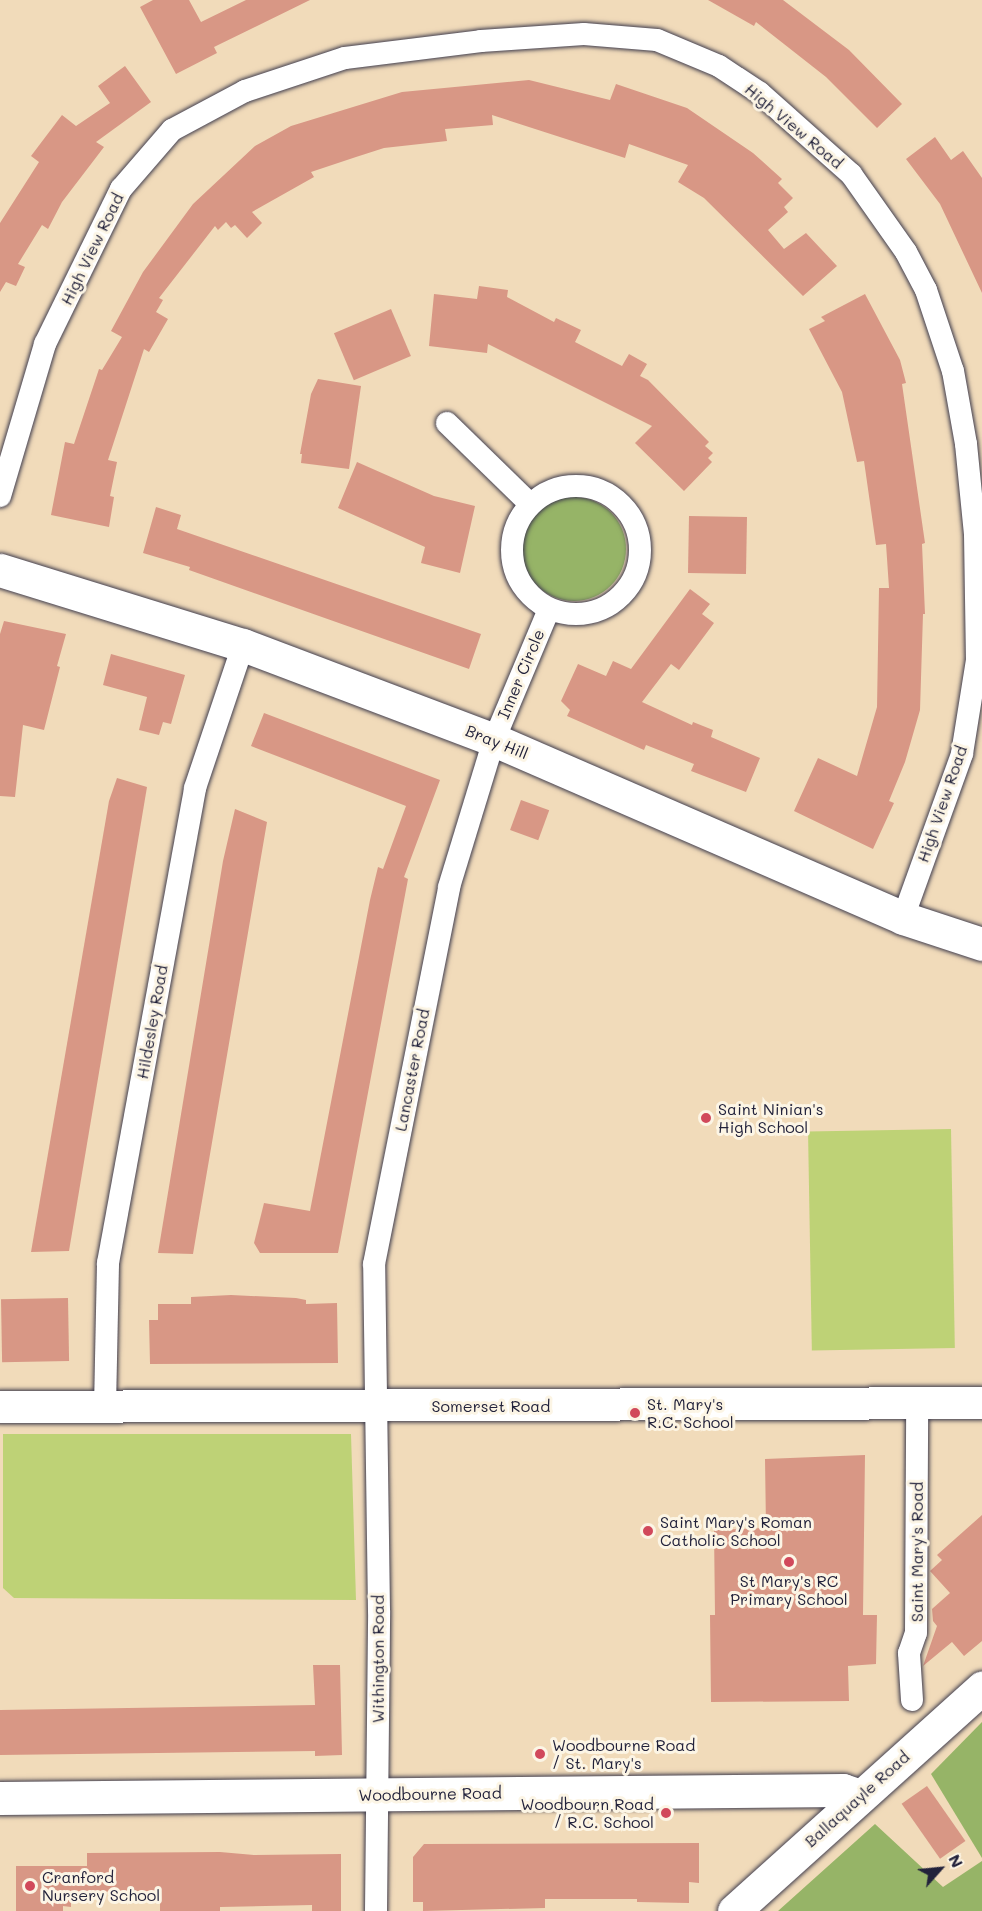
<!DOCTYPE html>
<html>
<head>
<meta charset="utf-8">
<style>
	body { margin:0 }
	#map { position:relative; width:982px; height:1911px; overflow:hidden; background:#f1dbba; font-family:Mali,sans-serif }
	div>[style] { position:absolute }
	.green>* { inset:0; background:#bed276; transform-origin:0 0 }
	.forest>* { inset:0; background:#96b467 }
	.round { border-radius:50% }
	.building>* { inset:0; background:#d89785; transform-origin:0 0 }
	.roads { filter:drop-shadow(0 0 2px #413e4e) drop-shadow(0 0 2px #413e4e) }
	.minor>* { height:22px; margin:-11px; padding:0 11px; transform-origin:11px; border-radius:11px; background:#fff }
	.minor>.ring { margin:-11px; padding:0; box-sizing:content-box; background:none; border:22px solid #fff; border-radius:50% }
	.secondary>* { height:32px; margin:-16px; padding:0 16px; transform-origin:16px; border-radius:16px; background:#fff }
	.primary>* { height:33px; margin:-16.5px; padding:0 16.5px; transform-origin:16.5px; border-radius:16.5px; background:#fff }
	.trunk>* { height:33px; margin:-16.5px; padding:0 16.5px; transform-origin:16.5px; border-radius:16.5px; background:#fff }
	.dots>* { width:16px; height:16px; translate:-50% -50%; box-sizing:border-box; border:3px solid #fcf5e5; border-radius:50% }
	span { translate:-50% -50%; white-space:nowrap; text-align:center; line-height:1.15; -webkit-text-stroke:6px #fcf5e5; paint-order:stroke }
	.street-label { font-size:16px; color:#22223b }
	.poi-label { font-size:16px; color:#22223b }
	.left { translate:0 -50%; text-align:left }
	.right { translate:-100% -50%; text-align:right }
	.north { position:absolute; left:910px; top:1839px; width:60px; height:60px; -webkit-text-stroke:4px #fcf5e5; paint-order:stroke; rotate:63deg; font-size:16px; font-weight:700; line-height:24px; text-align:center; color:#22223b }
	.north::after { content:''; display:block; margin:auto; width:21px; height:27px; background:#22223b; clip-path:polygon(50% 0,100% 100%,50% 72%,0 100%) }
</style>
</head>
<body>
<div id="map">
	<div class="green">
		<i style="left:951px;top:1129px;width:219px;height:143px;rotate:89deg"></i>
		<i style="clip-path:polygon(3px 1434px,351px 1434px,356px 1600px,14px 1598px,3px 1588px)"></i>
	</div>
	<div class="forest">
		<i class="round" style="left:522px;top:497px;width:104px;height:104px"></i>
		<i style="clip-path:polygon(982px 1722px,982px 1858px,931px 1774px)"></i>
		<i style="clip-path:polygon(875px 1824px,943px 1887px,982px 1861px,982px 1911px,778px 1911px)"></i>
	</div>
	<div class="building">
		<i style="clip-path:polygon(153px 0,189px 0,201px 22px,246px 0,310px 0,214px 47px,217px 53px,176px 74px,140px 7px)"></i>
		<i style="clip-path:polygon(708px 0,783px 0,849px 50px,902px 104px,877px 128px,826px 77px,756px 22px,754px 26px)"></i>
		<i style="clip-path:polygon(125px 66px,151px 102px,96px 142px,104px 147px,62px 202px,48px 229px,42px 225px,18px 264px,25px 267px,16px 286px,6px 282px,0 292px,0 223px,39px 162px,31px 156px,62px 115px,76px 126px,110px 103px,98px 86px)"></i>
		<i style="clip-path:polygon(529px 80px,610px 100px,616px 84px,687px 108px,753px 153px,782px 179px,778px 183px,793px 198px,784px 207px,788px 212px,768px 230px,784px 249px,806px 233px,837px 266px,803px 296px,704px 198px,678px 182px,688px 165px,629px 144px,625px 158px,492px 115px,493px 125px,445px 129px,447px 141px,384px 148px,356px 157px,311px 172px,314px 177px,252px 212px,262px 223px,247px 238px,235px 225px,231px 228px,226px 222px,218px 230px,215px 226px,159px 298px,163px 300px,156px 312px,168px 319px,149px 352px,144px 349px,108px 460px,117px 462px,110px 496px,114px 497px,109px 527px,51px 515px,65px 442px,74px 444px,99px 369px,102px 370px,122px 337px,111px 331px,143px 272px,193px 204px,255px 146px,291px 126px,402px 92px)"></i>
		<i style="clip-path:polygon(935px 137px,951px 160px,963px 151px,982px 178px,982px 293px,940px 204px,906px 159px)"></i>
		<i style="clip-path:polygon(479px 286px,508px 290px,507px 297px,554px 322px,556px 318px,581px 330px,575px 342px,622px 366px,629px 354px,647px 364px,640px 376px,648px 380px,709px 442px,705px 446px,713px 453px,708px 458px,712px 462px,684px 491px,635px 443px,652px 426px,488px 344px,487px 353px,429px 346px,434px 294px,477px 299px)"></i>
		<i style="clip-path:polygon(865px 294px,900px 360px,906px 383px,902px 384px,925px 543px,922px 544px,925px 614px,923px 614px,920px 710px,905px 762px,889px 801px,894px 803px,873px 849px,794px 811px,818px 758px,857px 776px,877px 707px,879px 588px,889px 588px,886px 544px,876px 545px,864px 461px,857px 462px,842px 392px,809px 329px,825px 321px,821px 317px)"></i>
		<i style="left:391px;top:309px;width:51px;height:62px;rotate:67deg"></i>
		<i style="clip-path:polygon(318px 379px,361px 386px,349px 469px,301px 463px,302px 454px,300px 454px,311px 394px)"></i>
		<i style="clip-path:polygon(357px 462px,434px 496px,475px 506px,460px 573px,421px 563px,425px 547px,338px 508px)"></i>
		<i style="clip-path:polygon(156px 507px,181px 515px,177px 529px,481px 634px,469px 669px,189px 570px,190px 567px,143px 553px)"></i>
		<i style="left:689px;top:516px;width:58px;height:57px;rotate:1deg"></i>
		<i style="clip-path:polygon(690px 589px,710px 604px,702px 614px,714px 623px,679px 670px,671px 664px,642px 702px,692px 725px,693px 722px,713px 730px,711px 737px,760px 758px,746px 792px,691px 771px,694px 764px,646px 745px,644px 750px,567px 716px,570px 710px,561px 701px,578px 664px,606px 676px,613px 661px,631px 669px)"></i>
		<i style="clip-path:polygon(4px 621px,66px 634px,57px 666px,60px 667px,44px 730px,23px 725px,15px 797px,0 796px,0 634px)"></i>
		<i style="clip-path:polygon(111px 654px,185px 675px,171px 724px,163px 722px,159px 735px,139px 730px,147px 697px,103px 685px)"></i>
		<i style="clip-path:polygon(264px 713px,440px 780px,404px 877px,408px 879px,338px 1253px,260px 1253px,254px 1243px,264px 1203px,310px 1211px,370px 900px,378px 867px,383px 869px,406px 806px,251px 746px)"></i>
		<i style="clip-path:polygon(117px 778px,147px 787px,69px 1251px,31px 1252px,109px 801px)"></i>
		<i style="left:521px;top:800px;width:30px;height:32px;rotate:20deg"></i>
		<i style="clip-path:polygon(235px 809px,267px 822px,197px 1230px,193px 1254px,158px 1253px,223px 861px)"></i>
		<i style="clip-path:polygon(231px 1295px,296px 1298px,306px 1300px,306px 1304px,337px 1303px,338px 1363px,150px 1364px,149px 1320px,158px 1320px,158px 1304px,191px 1304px,191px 1297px)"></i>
		<i style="left:68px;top:1298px;width:63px;height:67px;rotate:89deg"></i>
		<i style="clip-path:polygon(865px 1455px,863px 1615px,877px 1615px,876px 1664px,848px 1666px,849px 1701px,711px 1702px,710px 1615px,715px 1615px,714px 1530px,766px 1528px,765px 1459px)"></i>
		<i style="clip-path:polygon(982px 1515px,982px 1641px,964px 1656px,952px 1642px,923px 1666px,937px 1626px,933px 1621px,932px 1609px,950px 1593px,930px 1571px,942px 1560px,937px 1555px)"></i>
		<i style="clip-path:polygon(313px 1665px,340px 1665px,342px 1755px,315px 1756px,315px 1751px,0 1755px,0 1710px,315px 1705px)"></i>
		<i style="left:927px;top:1786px;width:67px;height:31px;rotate:55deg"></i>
		<i style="clip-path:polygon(699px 1843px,699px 1883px,689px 1882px,689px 1903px,637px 1902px,637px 1899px,545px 1899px,545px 1908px,423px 1911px,423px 1902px,413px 1902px,413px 1857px,424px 1844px)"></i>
		<i style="clip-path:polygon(220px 1852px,254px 1855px,341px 1854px,341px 1911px,312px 1911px,312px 1905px,220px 1907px,220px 1911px,160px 1911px,160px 1891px,71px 1892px,71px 1907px,63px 1906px,63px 1911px,16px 1911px,16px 1866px,87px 1866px,87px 1853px)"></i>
	</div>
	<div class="roads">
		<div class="minor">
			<i style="left:447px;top:423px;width:116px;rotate:44.3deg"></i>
			<i class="ring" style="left:512px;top:486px;width:106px;height:106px"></i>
			<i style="left:0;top:496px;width:159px;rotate:-73.5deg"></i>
			<i style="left:45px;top:344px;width:173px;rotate:-63.9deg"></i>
			<i style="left:121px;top:189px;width:78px;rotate:-49.2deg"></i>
			<i style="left:172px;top:130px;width:83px;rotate:-28.1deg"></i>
			<i style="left:245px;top:91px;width:105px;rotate:-18.3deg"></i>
			<i style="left:345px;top:58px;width:137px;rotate:-7.1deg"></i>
			<i style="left:481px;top:41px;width:103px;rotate:-3.9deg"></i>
			<i style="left:584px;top:34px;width:73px;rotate:4.7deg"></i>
			<i style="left:657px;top:40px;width:67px;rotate:22.8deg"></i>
			<i style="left:719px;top:66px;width:49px;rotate:33.4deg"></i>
			<i style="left:760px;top:93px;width:122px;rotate:41.7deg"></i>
			<i style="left:851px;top:174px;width:95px;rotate:54.8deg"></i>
			<i style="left:906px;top:252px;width:43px;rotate:62.2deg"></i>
			<i style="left:926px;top:290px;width:85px;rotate:71.6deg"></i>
			<i style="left:953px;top:371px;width:74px;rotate:79.9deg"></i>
			<i style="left:966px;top:444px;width:90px;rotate:84.3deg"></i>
			<i style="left:975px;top:534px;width:126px;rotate:89.1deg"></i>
			<i style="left:977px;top:660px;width:95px;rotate:99.1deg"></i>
			<i style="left:962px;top:754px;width:174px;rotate:109.8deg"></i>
			<i style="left:105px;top:1407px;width:144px;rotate:-88.8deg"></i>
			<i style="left:108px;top:1263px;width:483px;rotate:-79.6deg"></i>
			<i style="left:195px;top:788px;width:151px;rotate:-71.4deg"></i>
			<i style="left:912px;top:1700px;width:47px;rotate:-93.7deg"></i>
			<i style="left:909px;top:1653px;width:21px;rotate:-71deg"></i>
			<i style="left:916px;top:1633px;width:229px;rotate:-89.7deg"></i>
			<i style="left:376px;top:1911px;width:300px;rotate:-89.4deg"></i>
			<i style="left:379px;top:1611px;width:347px;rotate:-90.8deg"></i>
			<i style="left:374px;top:1264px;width:384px;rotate:-78.7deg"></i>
			<i style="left:449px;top:887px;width:154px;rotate:-73deg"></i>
			<i style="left:494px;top:740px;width:142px;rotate:-67.2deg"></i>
		</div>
		<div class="secondary">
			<i style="left:0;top:1407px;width:982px;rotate:-0.23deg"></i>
		</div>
		<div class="primary">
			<i style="left:0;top:1798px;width:843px;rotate:-0.54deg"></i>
			<i style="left:843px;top:1790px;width:18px;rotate:19deg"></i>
			<i style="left:734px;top:1911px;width:334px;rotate:-42deg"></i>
		</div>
		<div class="trunk">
			<i style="left:0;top:570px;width:254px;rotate:17.2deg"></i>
			<i style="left:243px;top:645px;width:268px;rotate:20.7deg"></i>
			<i style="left:494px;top:740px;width:446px;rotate:23.5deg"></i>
			<i style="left:903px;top:918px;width:83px;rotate:18.2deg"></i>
		</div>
	</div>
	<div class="dots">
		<i style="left:706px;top:1118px;background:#d1495b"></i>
		<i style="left:635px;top:1413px;background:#d1495b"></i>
		<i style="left:648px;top:1531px;background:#d1495b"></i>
		<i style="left:789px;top:1562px;background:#d1495b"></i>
		<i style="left:540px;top:1754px;background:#d1495b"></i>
		<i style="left:666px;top:1813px;background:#d1495b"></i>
		<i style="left:30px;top:1886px;background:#d1495b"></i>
	</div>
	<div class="street-label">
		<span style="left:794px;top:126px;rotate:40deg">High View Road</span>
		<span style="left:92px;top:249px;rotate:-64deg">High View Road</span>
		<span style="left:521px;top:674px;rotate:-67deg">Inner Circle</span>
		<span style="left:497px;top:742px;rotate:22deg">Bray Hill</span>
		<span style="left:942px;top:804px;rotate:-71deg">High View Road</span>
		<span style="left:152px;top:1022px;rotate:-80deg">Hildesley Road</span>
		<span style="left:412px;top:1070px;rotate:-79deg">Lancaster Road</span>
		<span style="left:491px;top:1406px">Somerset Road</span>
		<span style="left:917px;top:1552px;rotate:-90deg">Saint Mary's Road</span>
		<span style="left:378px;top:1659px;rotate:-90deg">Withington Road</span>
		<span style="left:430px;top:1794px;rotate:-1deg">Woodbourne Road</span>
		<span style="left:857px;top:1799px;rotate:-42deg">Ballaquayle Road</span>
	</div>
	<div class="poi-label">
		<span class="left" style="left:718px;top:1118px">Saint Ninian's<br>High School</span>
		<span class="left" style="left:647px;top:1413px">St. Mary's<br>R.C. School</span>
		<span class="left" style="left:660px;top:1531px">Saint Mary's Roman<br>Catholic School</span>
		<span style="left:789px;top:1590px">St Mary's RC<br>Primary School</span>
		<span class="left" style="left:552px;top:1754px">Woodbourne Road<br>/ St. Mary's</span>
		<span class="right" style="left:654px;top:1813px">Woodbourn Road<br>/ R.C. School</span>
		<span class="left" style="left:42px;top:1886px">Cranford<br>Nursery School</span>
	</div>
	<div class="north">N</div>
</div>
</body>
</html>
